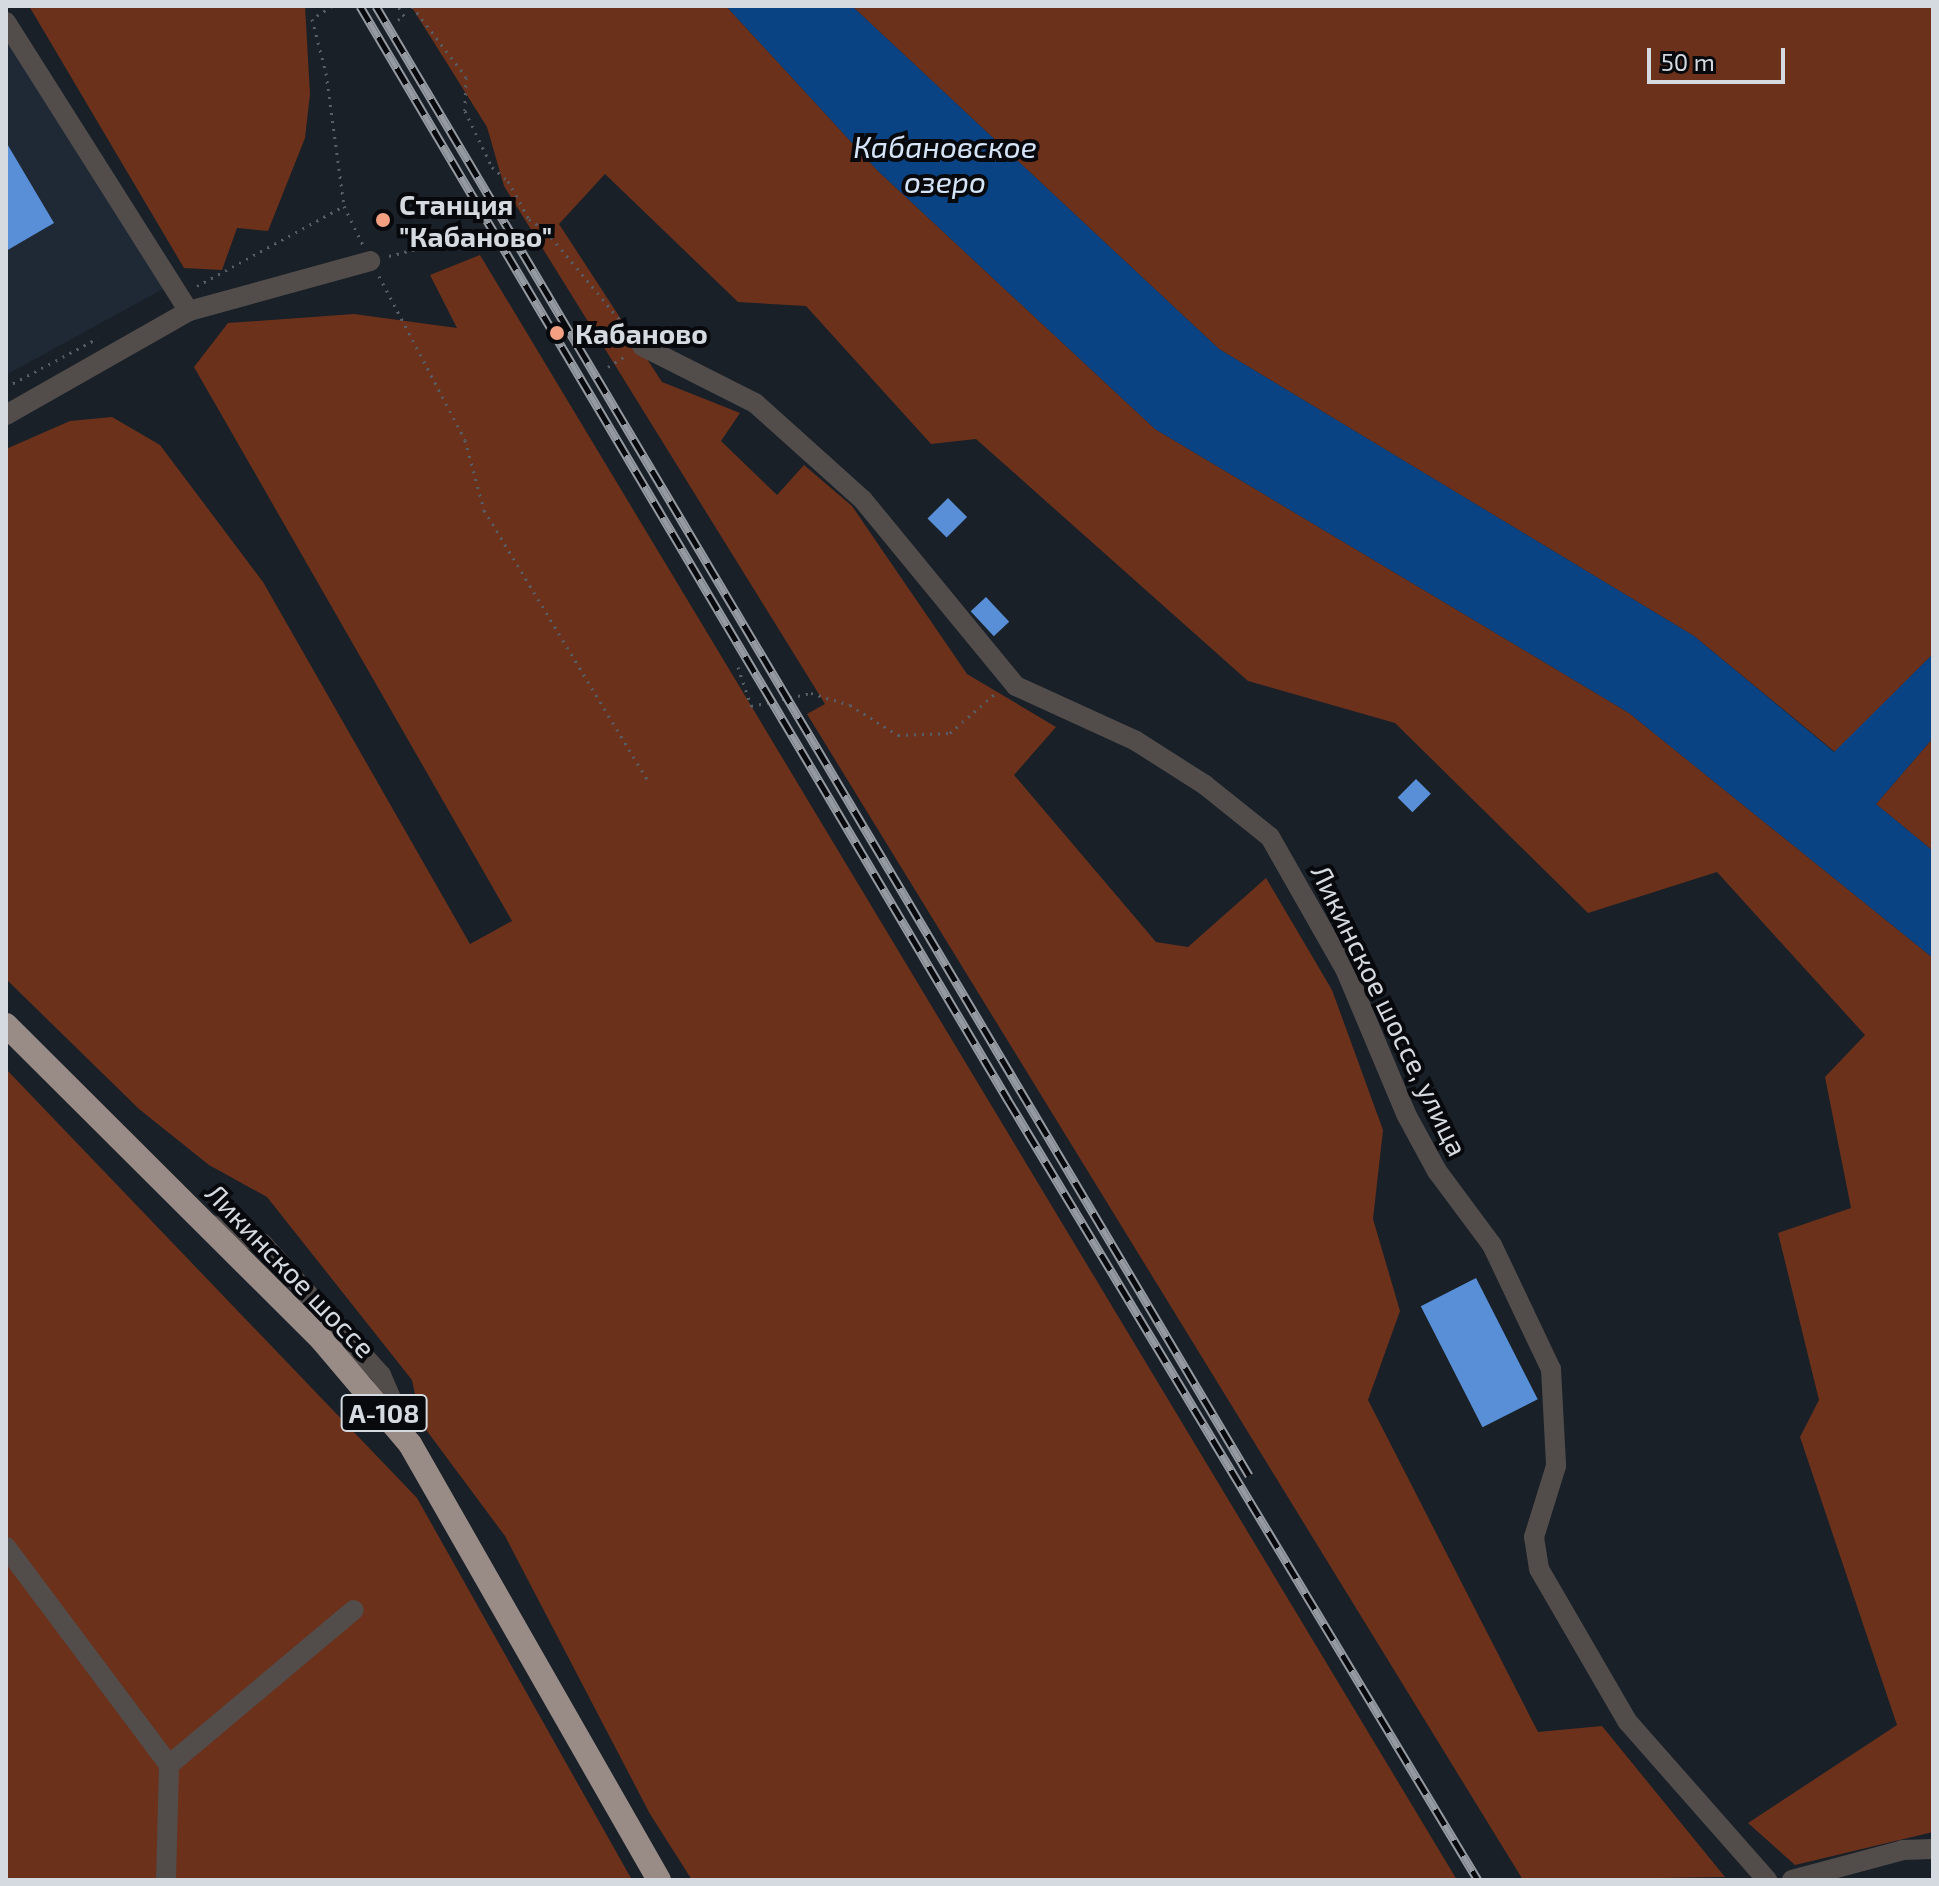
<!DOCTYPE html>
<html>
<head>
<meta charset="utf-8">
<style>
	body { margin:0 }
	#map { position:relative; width:1939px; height:1886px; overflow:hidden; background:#192028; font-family:"Exo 2",sans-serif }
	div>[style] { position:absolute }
	.built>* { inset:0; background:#1f2936 }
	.green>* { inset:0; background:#6b311b }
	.water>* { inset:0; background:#0a4384 }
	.building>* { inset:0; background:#588fd6; transform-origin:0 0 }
	.path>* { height:3px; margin-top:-1.5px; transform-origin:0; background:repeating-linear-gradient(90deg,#575e65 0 2px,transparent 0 8px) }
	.minor>* { height:20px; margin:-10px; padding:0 10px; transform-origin:10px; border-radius:10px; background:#524d4b }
	.highway>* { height:24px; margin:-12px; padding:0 12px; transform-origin:12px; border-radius:12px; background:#998b86 }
	.rail>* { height:9px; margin-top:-4.5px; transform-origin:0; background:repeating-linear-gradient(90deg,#07090d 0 18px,#959aa1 0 36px); box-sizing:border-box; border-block:2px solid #959aa1 }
	.dots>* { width:22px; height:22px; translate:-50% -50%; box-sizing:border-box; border:4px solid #07090d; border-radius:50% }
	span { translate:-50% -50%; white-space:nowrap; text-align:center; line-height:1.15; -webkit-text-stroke:8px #07090d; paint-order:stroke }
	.shield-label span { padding:2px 6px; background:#07090d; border:2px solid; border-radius:6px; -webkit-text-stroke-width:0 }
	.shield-label { font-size:26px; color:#d5dae0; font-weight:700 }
	.poi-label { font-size:28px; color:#d5dae0; font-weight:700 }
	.left { translate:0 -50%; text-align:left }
	.street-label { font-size:28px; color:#d5dae0 }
	.water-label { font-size:30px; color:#d5e4f7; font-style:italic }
	.frame { position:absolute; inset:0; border:8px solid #d5dae0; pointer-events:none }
	.scale { position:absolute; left:1647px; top:48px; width:138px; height:36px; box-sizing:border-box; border:4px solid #d5dae0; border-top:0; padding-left:10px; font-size:24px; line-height:28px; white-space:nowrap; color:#d5dae0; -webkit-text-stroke:6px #07090d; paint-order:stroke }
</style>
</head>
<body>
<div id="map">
	<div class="built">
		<i style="clip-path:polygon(6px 19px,181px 279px,6px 375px)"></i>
	</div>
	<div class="green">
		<i style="clip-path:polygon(29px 6px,305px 6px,310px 94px,305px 138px,268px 231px,237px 228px,222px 270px,184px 268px)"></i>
		<i style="clip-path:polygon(411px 6px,726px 6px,878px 171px,1155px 429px,1629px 713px,1933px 958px,1933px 1832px,1795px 1865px,1748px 1823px,1897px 1725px,1800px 1437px,1819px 1400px,1778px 1233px,1851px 1208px,1825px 1077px,1865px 1035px,1717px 872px,1588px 913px,1395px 723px,1248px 681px,976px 439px,931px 444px,806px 306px,738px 302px,605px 174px,559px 224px,662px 382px,740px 413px,721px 441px,777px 495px,804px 465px,852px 506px,967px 674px,1056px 727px,1014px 775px,1156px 942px,1188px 947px,1266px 878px,1332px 990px,1383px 1130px,1373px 1219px,1400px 1311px,1368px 1400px,1538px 1732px,1602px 1726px,1725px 1877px,1523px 1880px,807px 714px,825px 704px,504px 186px,487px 127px)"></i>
		<i style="clip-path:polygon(852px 6px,1933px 6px,1933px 654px,1835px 752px,1694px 636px,1219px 349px)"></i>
		<i style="clip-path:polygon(480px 255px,1457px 1880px,692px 1880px,650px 1814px,505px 1536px,421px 1423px,412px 1380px,267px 1197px,209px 1165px,139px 1109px,6px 979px,6px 449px,70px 421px,112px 417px,160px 445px,263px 582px,470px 944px,512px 921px,194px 367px,228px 323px,354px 314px,457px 328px,430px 275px)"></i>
		<i style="clip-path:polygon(1933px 738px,1933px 851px,1876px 804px)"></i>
		<i style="clip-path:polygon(6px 1069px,417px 1498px,632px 1880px,6px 1880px)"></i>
	</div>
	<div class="water">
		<i style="clip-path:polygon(726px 6px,852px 6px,1219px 349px,1694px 636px,1834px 752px,1933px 654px,1933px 738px,1876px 804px,1933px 851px,1933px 958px,1629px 713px,1155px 429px,878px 171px)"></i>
	</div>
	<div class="building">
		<i style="clip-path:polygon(6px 142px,54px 223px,6px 251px)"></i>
		<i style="left:948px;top:498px;width:27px;height:29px;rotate:45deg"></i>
		<i style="left:986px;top:597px;width:34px;height:21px;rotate:47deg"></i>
		<i style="left:1416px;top:779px;width:21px;height:26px;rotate:45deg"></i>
		<i style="left:1476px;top:1278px;width:136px;height:62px;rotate:63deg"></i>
	</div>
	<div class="path">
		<i style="left:332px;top:6px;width:24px;rotate:147deg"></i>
		<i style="left:312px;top:19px;width:56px;rotate:75.5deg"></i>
		<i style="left:326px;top:73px;width:134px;rotate:82.3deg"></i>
		<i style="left:344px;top:206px;width:43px;rotate:64deg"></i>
		<i style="left:412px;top:6px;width:89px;rotate:52.7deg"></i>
		<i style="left:466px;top:77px;width:34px;rotate:92deg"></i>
		<i style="left:465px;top:111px;width:62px;rotate:64.3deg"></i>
		<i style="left:492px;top:167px;width:21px;rotate:41deg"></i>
		<i style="left:508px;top:181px;width:43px;rotate:61.1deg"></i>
		<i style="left:529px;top:219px;width:21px;rotate:35deg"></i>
		<i style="left:546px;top:231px;width:130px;rotate:50.3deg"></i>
		<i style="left:398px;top:20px;width:7px;rotate:-34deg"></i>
		<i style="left:404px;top:16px;width:12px;rotate:-121deg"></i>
		<i style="left:389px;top:256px;width:92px;rotate:-14.5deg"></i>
		<i style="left:379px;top:276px;width:185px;rotate:62.3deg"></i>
		<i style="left:465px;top:440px;width:73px;rotate:74.8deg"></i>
		<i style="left:484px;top:510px;width:317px;rotate:58.8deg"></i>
		<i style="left:197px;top:286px;width:167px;rotate:-28.6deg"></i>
		<i style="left:608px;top:367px;width:20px;rotate:-33deg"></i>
		<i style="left:6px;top:387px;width:104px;rotate:-28deg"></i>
		<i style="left:738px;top:667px;width:41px;rotate:71.6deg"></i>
		<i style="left:751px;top:706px;width:61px;rotate:-12.2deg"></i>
		<i style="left:811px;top:693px;width:41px;rotate:17.1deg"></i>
		<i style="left:850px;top:705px;width:57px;rotate:32deg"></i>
		<i style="left:898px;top:735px;width:52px;rotate:-2.2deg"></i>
		<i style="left:950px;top:733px;width:62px;rotate:-41.1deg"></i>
	</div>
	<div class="minor">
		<i style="left:6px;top:22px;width:342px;rotate:57.7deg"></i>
		<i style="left:642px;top:346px;width:127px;rotate:26.8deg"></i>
		<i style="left:755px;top:403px;width:145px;rotate:41.9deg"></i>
		<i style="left:863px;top:500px;width:241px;rotate:50.6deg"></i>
		<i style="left:1016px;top:686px;width:132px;rotate:24.6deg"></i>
		<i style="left:1136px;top:741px;width:82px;rotate:32.5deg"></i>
		<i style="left:1205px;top:785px;width:83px;rotate:38.7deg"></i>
		<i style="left:1270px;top:837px;width:154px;rotate:60.4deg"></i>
		<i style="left:1346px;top:971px;width:155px;rotate:67.2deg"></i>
		<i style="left:1406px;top:1114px;width:65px;rotate:61.5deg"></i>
		<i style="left:1437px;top:1171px;width:92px;rotate:53.4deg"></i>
		<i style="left:1492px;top:1245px;width:137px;rotate:64.6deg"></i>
		<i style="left:1551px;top:1369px;width:97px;rotate:87deg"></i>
		<i style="left:1556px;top:1466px;width:74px;rotate:107.2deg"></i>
		<i style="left:1534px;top:1537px;width:32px;rotate:81deg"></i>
		<i style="left:1539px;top:1569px;width:176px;rotate:59.9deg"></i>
		<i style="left:1627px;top:1721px;width:212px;rotate:48.6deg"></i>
		<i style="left:6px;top:415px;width:210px;rotate:-29.6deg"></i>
		<i style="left:189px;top:311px;width:188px;rotate:-15.4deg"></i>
		<i style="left:206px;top:1223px;width:59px;rotate:19.7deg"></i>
		<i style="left:262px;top:1243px;width:178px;rotate:48deg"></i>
		<i style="left:381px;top:1375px;width:63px;rotate:66.7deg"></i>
		<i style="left:6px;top:1547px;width:272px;rotate:53.2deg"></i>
		<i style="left:169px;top:1765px;width:241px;rotate:-40deg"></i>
		<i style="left:166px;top:1880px;width:115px;rotate:-88.5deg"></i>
		<i style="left:1792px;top:1880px;width:115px;rotate:-15.1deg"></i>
		<i style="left:1903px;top:1850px;width:30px;rotate:-2deg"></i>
	</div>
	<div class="highway">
		<i style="left:6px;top:1025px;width:446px;rotate:44.9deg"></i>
		<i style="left:322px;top:1340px;width:136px;rotate:49.8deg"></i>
		<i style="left:410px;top:1444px;width:502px;rotate:60.27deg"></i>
	</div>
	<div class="rail">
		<i style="left:360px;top:6px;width:1272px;rotate:59.36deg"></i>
		<i style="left:1008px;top:1100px;width:911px;rotate:58.93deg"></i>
		<i style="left:376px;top:6px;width:1709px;rotate:59.28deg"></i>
	</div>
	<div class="dots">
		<i style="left:383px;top:220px;background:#f3a082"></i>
		<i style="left:557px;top:333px;background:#f3a082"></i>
	</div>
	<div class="shield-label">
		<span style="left:384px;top:1413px">А-108</span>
	</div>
	<div class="poi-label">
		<span class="left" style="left:399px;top:220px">Станция<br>"Кабаново"</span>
		<span class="left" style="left:575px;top:333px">Кабаново</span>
	</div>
	<div class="street-label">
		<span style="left:1390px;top:1010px;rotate:64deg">Ликинское шоссе, улица</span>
		<span style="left:291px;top:1270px;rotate:46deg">Ликинское шоссе</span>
	</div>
	<div class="water-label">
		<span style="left:945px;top:163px">Кабановское<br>озеро</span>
	</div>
	<div class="frame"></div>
	<div class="scale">50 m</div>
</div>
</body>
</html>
